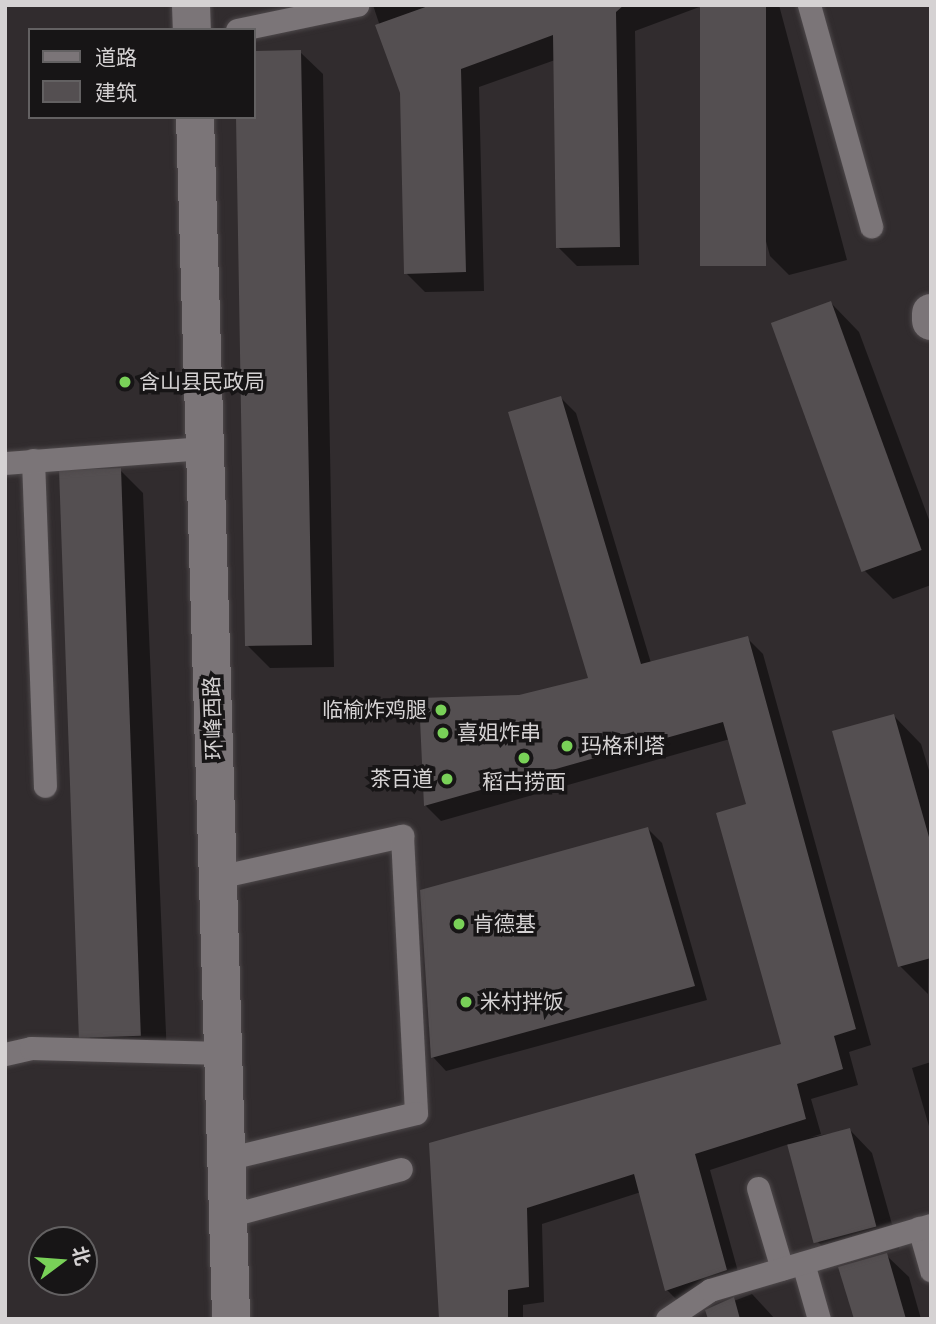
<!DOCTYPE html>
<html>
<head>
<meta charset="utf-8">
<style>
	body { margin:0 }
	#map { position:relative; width:936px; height:1324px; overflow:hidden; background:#312c2e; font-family:"Archivo Narrow","Noto Sans SC",sans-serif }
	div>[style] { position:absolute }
	.shadow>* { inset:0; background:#0007 }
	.building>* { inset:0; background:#544f51; transform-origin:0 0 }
	.roads { filter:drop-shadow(0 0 2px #4e494b) drop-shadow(0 0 2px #4e494b) }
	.lane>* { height:23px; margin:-11.5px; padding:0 11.5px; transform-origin:11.5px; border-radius:11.5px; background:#7b7578 }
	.street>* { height:38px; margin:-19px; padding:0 19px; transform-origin:19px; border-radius:19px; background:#7b7578 }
	.secondary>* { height:38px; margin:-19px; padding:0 19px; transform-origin:19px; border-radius:19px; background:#7b7578 }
	.dots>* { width:19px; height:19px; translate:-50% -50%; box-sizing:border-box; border:4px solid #171516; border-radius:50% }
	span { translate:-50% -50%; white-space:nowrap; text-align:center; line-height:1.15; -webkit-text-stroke:7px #171516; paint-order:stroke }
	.poi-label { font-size:21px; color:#d5d2d3 }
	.left { translate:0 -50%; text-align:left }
	.right { translate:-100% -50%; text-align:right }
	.street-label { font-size:21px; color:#d5d2d3 }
	.frame { position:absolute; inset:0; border:7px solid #d5d2d3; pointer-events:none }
	.legend { position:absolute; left:28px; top:28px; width:228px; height:91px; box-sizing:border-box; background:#171516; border:2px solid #636162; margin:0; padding:9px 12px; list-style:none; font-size:21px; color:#d5d2d3 }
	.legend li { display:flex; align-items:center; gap:14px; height:35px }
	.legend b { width:35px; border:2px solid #636162 }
	.north { position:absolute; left:28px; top:1226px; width:70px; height:70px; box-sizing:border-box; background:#171516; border:2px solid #636162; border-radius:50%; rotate:74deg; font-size:19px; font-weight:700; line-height:28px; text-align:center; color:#d5d2d3 }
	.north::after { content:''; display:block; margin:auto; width:24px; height:32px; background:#79d158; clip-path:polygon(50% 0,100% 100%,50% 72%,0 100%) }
</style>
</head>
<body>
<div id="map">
	<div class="shadow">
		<i style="clip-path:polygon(254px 5px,325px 5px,325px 6px,255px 7px)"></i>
		<i style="clip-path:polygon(373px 5px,779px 5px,847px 260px,789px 275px,770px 256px,702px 6px,635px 31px,639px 265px,577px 266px,558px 247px,555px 60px,479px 87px,484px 291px,425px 292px,406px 273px,402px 93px)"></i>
		<i style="clip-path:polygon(254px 52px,300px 52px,323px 74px,334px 667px,270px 668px,247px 645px)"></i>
		<i style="clip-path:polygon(831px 303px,859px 332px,931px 525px,931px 585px,893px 599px,865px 571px)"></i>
		<i style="clip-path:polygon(561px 398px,576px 413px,651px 663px,747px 638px,763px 654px,871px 1045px,849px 1052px,858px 1085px,811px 1099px,821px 1134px,811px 1137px,850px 1130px,872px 1153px,899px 1249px,838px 1262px,815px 1239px,789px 1144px,710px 1170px,742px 1286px,683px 1306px,667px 1290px,641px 1192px,542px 1224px,544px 1302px,523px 1305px,523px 1319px,441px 1319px,431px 1145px,783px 1045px,749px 805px,730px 739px,441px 821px,425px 805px,520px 697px,590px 679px)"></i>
		<i style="clip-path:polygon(120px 470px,143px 493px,167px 1057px,109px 1057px,87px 1035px)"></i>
		<i style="clip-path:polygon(894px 716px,921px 744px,931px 777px,928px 994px,900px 966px)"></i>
		<i style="clip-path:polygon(648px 829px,662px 843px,707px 1000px,446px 1071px,433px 1057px)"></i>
		<i style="clip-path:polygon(931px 1062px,931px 1133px,912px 1068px)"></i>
		<i style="clip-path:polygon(886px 1255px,909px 1277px,921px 1319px,856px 1319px)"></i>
		<i style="clip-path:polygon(752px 1294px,775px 1319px,710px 1319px,708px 1311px)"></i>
	</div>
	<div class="building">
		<i style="clip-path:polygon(431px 5px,624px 5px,616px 12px,620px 247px,556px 248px,553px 35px,461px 69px,466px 272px,404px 274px,400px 93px,375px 25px)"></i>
		<i style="left:700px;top:5px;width:66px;height:261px"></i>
		<i style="clip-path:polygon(301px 50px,312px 645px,245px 646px,236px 117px,254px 117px,254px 51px)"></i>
		<i style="left:831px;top:301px;width:265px;height:64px;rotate:70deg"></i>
		<i style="clip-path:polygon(561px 396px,641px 664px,748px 636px,856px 1029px,834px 1036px,843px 1069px,797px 1084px,806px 1119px,695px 1154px,727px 1270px,665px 1291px,634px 1174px,527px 1208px,529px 1287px,508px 1290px,508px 1319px,439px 1319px,429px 1143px,781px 1044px,716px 813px,746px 804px,723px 722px,424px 806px,419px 698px,519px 695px,588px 678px,508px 412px)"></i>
		<i style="left:121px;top:468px;width:568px;height:62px;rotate:88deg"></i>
		<i style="clip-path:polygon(894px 714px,931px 844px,931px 958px,898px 967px,832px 731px)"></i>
		<i style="clip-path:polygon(648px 827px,695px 986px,431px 1058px,420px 890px)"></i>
		<i style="left:850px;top:1128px;width:102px;height:65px;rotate:75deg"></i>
		<i style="clip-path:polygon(887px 1253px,906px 1319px,854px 1319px,838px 1267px)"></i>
		<i style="clip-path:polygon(734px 1297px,740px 1319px,708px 1319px,705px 1310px)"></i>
	</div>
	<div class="roads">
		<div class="lane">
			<i style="left:809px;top:5px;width:230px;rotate:74.3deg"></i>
			<i style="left:237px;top:30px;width:123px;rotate:-11.8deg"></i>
			<i style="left:33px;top:460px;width:326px;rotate:87.9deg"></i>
			<i style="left:5px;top:463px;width:201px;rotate:-4.3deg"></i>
			<i style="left:218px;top:877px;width:189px;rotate:-12.6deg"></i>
			<i style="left:402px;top:836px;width:277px;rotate:87.1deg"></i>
			<i style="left:416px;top:1113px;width:195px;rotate:166.4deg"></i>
			<i style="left:5px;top:1054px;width:27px;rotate:-13deg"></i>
			<i style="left:31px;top:1048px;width:192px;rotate:1.5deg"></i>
			<i style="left:758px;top:1188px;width:84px;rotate:73.5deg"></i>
			<i style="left:228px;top:1216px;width:179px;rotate:-15.2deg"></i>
			<i style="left:919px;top:1228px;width:44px;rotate:74.1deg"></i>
			<i style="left:803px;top:1263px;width:58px;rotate:74.1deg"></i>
			<i style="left:667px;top:1319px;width:52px;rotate:-34deg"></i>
			<i style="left:710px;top:1290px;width:230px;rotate:-16.4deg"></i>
		</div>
		<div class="street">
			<i style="left:931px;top:313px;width:8px;rotate:90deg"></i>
		</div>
		<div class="secondary">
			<i style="left:191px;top:5px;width:25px;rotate:88deg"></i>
			<i style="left:195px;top:117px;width:1203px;rotate:88.28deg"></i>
		</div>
	</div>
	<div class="dots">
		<i style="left:125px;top:382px;background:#79d158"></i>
		<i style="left:441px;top:710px;background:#79d158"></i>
		<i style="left:443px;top:733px;background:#79d158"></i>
		<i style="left:567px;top:746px;background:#79d158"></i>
		<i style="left:524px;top:758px;background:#79d158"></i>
		<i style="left:447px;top:779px;background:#79d158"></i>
		<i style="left:459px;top:924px;background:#79d158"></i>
		<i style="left:466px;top:1002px;background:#79d158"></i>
	</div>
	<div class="poi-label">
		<span class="left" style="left:139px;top:382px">含山县民政局</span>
		<span class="right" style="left:427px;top:710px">临榆炸鸡腿</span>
		<span class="left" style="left:457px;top:733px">喜姐炸串</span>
		<span class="left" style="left:581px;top:746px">玛格利塔</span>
		<span class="right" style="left:433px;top:779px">茶百道</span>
		<span style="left:524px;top:782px">稻古捞面</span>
		<span class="left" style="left:473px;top:924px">肯德基</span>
		<span class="left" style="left:480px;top:1002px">米村拌饭</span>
	</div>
	<div class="street-label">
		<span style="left:213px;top:718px;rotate:-92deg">环峰西路</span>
	</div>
	<div class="frame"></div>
	<ul class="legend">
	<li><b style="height:9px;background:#7b7578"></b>道路</li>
	<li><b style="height:19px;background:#544f51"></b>建筑</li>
	</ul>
	<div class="north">北</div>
</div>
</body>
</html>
